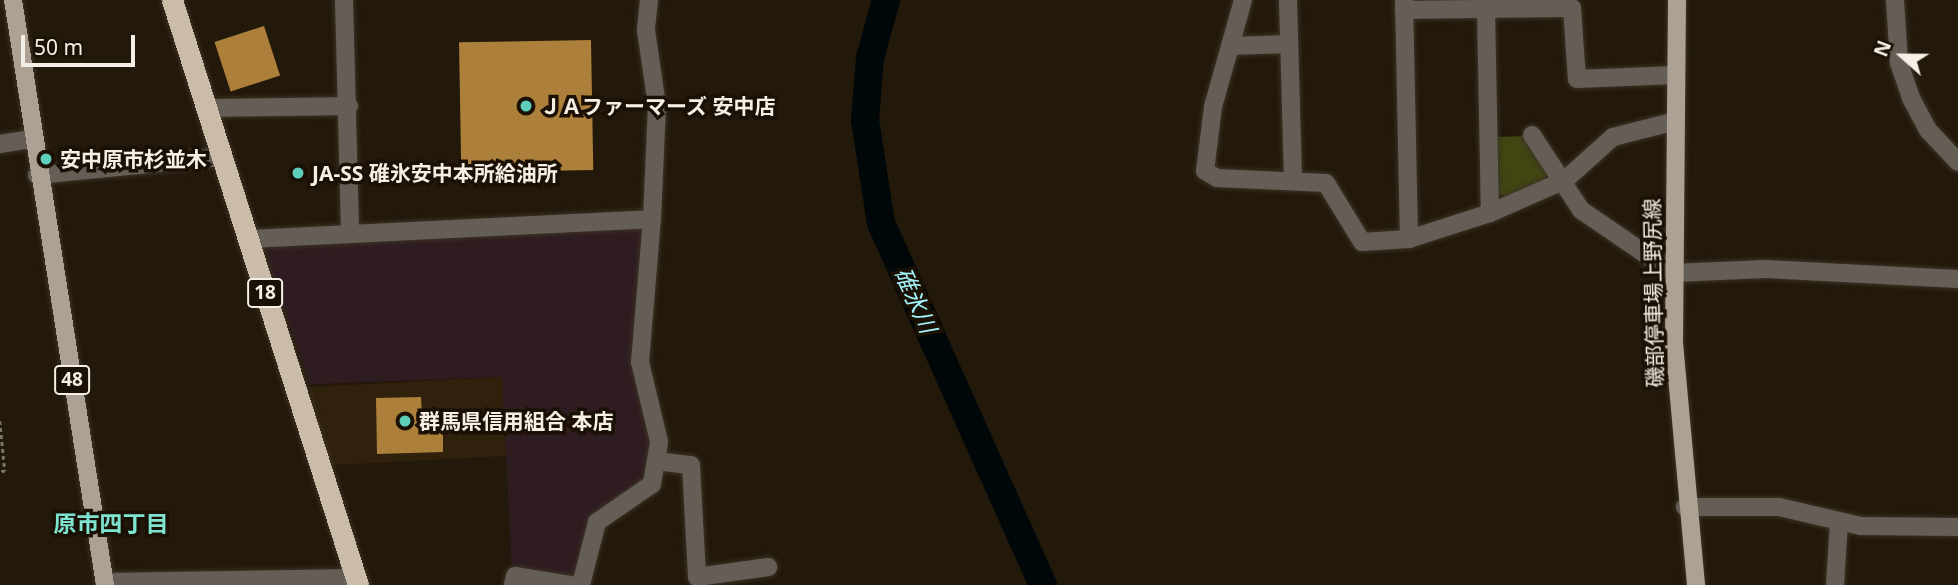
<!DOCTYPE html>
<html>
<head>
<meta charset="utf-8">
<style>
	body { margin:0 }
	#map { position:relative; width:1958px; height:585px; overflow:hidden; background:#23190b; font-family:"Noto Sans","Noto Sans JP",sans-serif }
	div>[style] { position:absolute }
	.built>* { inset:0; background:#2f210c; transform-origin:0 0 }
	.industrial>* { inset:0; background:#2f1c21 }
	.green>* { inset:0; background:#404512 }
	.river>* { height:28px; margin:-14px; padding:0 14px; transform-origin:14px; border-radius:14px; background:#000708 }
	.building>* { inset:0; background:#ac803a; transform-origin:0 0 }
	.path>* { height:2.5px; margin-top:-1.25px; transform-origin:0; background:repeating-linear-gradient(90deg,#7d7468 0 3.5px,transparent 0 7px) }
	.roads { filter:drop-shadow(0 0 2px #3c3325) drop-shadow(0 0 2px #3c3325) }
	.minor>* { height:18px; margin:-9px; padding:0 9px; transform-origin:9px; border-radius:9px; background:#645e57 }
	.major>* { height:18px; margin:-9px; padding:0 9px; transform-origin:9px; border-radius:9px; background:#ada193 }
	.highway>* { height:21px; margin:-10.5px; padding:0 10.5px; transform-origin:10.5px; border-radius:10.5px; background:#cbbcaa }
	.dots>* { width:19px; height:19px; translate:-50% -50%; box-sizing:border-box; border:4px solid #1a1004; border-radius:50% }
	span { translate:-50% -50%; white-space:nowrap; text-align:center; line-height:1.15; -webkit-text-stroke:7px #1a1004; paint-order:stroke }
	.shield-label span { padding:2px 5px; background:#1a1004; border:2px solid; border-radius:5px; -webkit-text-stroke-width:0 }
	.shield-label { font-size:19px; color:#f6efe5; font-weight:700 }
	.poi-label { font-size:21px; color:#f6efe5; font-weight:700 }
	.left { translate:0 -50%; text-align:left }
	.street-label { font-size:21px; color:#f6efe5 }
	.water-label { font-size:23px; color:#a4f4fd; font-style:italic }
	.neighbourhood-label { font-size:23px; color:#7ee3cf; font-weight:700 }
	.north { position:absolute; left:1867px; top:21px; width:70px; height:70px; -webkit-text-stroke:5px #1a1004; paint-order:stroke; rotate:291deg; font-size:19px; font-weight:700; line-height:28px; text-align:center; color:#f6efe5 }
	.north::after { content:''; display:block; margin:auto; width:24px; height:32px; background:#f6efe5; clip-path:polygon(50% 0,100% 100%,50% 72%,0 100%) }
	.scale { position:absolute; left:21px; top:35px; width:114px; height:32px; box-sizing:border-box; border:4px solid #f6efe5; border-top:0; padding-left:9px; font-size:21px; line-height:24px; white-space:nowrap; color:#f6efe5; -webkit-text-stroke:5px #1a1004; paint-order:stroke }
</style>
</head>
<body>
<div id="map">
	<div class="built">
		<i style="left:502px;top:377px;width:79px;height:192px;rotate:87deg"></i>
	</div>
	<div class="industrial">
		<i style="clip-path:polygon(646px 228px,636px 363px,654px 436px,649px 478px,592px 520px,577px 580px,512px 571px,502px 377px,310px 384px,265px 252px,274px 242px)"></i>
	</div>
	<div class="green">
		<i style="clip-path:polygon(1526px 136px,1548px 169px,1545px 180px,1506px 198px,1497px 192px,1497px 137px)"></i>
	</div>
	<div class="river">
		<i style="left:886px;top:0;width:60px;rotate:105.4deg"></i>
		<i style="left:870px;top:58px;width:62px;rotate:94.6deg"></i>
		<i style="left:865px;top:120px;width:104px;rotate:81.2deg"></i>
		<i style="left:881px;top:223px;width:397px;rotate:65.9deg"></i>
	</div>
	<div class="building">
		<i style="left:264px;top:26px;width:52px;height:52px;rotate:72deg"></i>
		<i style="left:591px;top:40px;width:130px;height:132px;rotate:89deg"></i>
		<i style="clip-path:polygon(421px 397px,422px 416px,433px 416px,434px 427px,443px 427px,443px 452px,377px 454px,376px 398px)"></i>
	</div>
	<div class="path">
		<i style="left:0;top:421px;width:50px;rotate:84.3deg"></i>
		<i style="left:5px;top:471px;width:5px;rotate:169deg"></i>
	</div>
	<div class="roads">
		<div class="minor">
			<i style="left:344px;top:0;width:230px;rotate:88.5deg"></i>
			<i style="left:649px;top:0;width:30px;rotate:96deg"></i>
			<i style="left:646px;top:30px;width:76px;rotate:81.7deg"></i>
			<i style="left:657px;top:105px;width:114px;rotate:92.5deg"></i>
			<i style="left:1243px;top:0;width:111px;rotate:105.7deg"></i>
			<i style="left:1213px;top:107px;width:64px;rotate:97.1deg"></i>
			<i style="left:1205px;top:171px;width:14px;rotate:30deg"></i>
			<i style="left:1217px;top:178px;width:109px;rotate:2.6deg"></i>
			<i style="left:1326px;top:183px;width:69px;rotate:58.6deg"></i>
			<i style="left:1362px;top:242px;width:47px;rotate:-3.7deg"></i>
			<i style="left:1409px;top:239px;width:85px;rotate:-17.8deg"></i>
			<i style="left:1490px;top:213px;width:82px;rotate:-23.7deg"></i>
			<i style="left:1565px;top:180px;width:64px;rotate:-41.9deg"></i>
			<i style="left:1613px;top:137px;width:65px;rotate:-14.3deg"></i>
			<i style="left:1288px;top:0;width:177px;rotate:88.4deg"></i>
			<i style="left:1404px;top:0;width:239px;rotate:88.8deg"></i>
			<i style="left:1895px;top:0;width:63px;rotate:86.4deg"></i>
			<i style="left:1899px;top:63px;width:39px;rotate:71deg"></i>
			<i style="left:1912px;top:100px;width:34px;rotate:62deg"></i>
			<i style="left:1928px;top:130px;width:44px;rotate:46.8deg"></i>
			<i style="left:1486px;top:9px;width:204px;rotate:88.9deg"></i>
			<i style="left:1404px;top:10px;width:168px;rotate:-0.7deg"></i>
			<i style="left:1572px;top:8px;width:71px;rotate:86deg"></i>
			<i style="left:1577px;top:79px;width:99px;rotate:-2.3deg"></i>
			<i style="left:1230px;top:46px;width:59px;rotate:-1.9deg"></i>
			<i style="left:206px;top:108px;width:143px;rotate:-0.8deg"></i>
			<i style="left:1532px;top:135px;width:90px;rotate:56.8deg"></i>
			<i style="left:1581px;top:210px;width:112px;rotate:34.4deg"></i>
			<i style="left:1673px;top:273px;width:93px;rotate:-2.5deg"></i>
			<i style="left:1766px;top:269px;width:192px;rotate:3deg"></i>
			<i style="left:0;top:144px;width:31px;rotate:-9deg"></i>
			<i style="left:37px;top:175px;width:186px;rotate:-5.6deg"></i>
			<i style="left:248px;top:239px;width:404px;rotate:-2.8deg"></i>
			<i style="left:652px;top:219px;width:144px;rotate:94.8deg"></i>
			<i style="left:640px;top:362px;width:82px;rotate:76.6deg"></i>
			<i style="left:659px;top:442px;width:43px;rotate:99.5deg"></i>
			<i style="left:652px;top:484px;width:67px;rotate:145.4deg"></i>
			<i style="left:597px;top:522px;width:65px;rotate:104.3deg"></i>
			<i style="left:656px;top:461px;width:35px;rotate:7deg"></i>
			<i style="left:691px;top:465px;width:112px;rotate:86.9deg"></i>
			<i style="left:697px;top:577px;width:72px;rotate:-8deg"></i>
			<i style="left:1685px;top:507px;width:94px"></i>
			<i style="left:1779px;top:507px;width:84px;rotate:13deg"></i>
			<i style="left:1861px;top:526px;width:97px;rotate:0.6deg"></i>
			<i style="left:104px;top:582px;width:252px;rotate:-0.9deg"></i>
			<i style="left:513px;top:585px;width:9px;rotate:-77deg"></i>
			<i style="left:515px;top:576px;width:57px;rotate:9.1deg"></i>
			<i style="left:1835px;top:585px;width:63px;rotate:-86.4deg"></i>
		</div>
		<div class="major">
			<i style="left:13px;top:0;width:592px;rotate:81.06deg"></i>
			<i style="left:1677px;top:0;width:343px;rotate:90.5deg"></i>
			<i style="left:1674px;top:343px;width:243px;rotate:84.8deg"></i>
		</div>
		<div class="highway">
			<i style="left:172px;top:0;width:614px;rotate:72.36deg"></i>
		</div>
	</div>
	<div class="dots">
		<i style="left:526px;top:106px;background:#5dceb9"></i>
		<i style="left:46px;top:159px;background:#5dceb9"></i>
		<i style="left:298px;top:173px;background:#5dceb9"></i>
		<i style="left:405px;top:421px;background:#5dceb9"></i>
	</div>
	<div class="shield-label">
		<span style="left:265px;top:293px">18</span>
		<span style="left:72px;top:380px">48</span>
	</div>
	<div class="poi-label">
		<span class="left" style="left:540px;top:106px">ＪＡファーマーズ 安中店</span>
		<span class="left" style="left:60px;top:159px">安中原市杉並木</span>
		<span class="left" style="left:312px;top:173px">JA-SS 碓氷安中本所給油所</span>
		<span class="left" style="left:419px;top:421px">群馬県信用組合 本店</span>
	</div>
	<div class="street-label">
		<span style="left:1653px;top:293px;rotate:-91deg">磯部停車場上野尻線</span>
	</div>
	<div class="water-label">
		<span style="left:916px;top:300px;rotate:66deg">碓氷川</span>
	</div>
	<div class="neighbourhood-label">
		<span style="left:111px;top:523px">原市四丁目</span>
	</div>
	<div class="north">N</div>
	<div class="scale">50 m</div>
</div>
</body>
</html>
